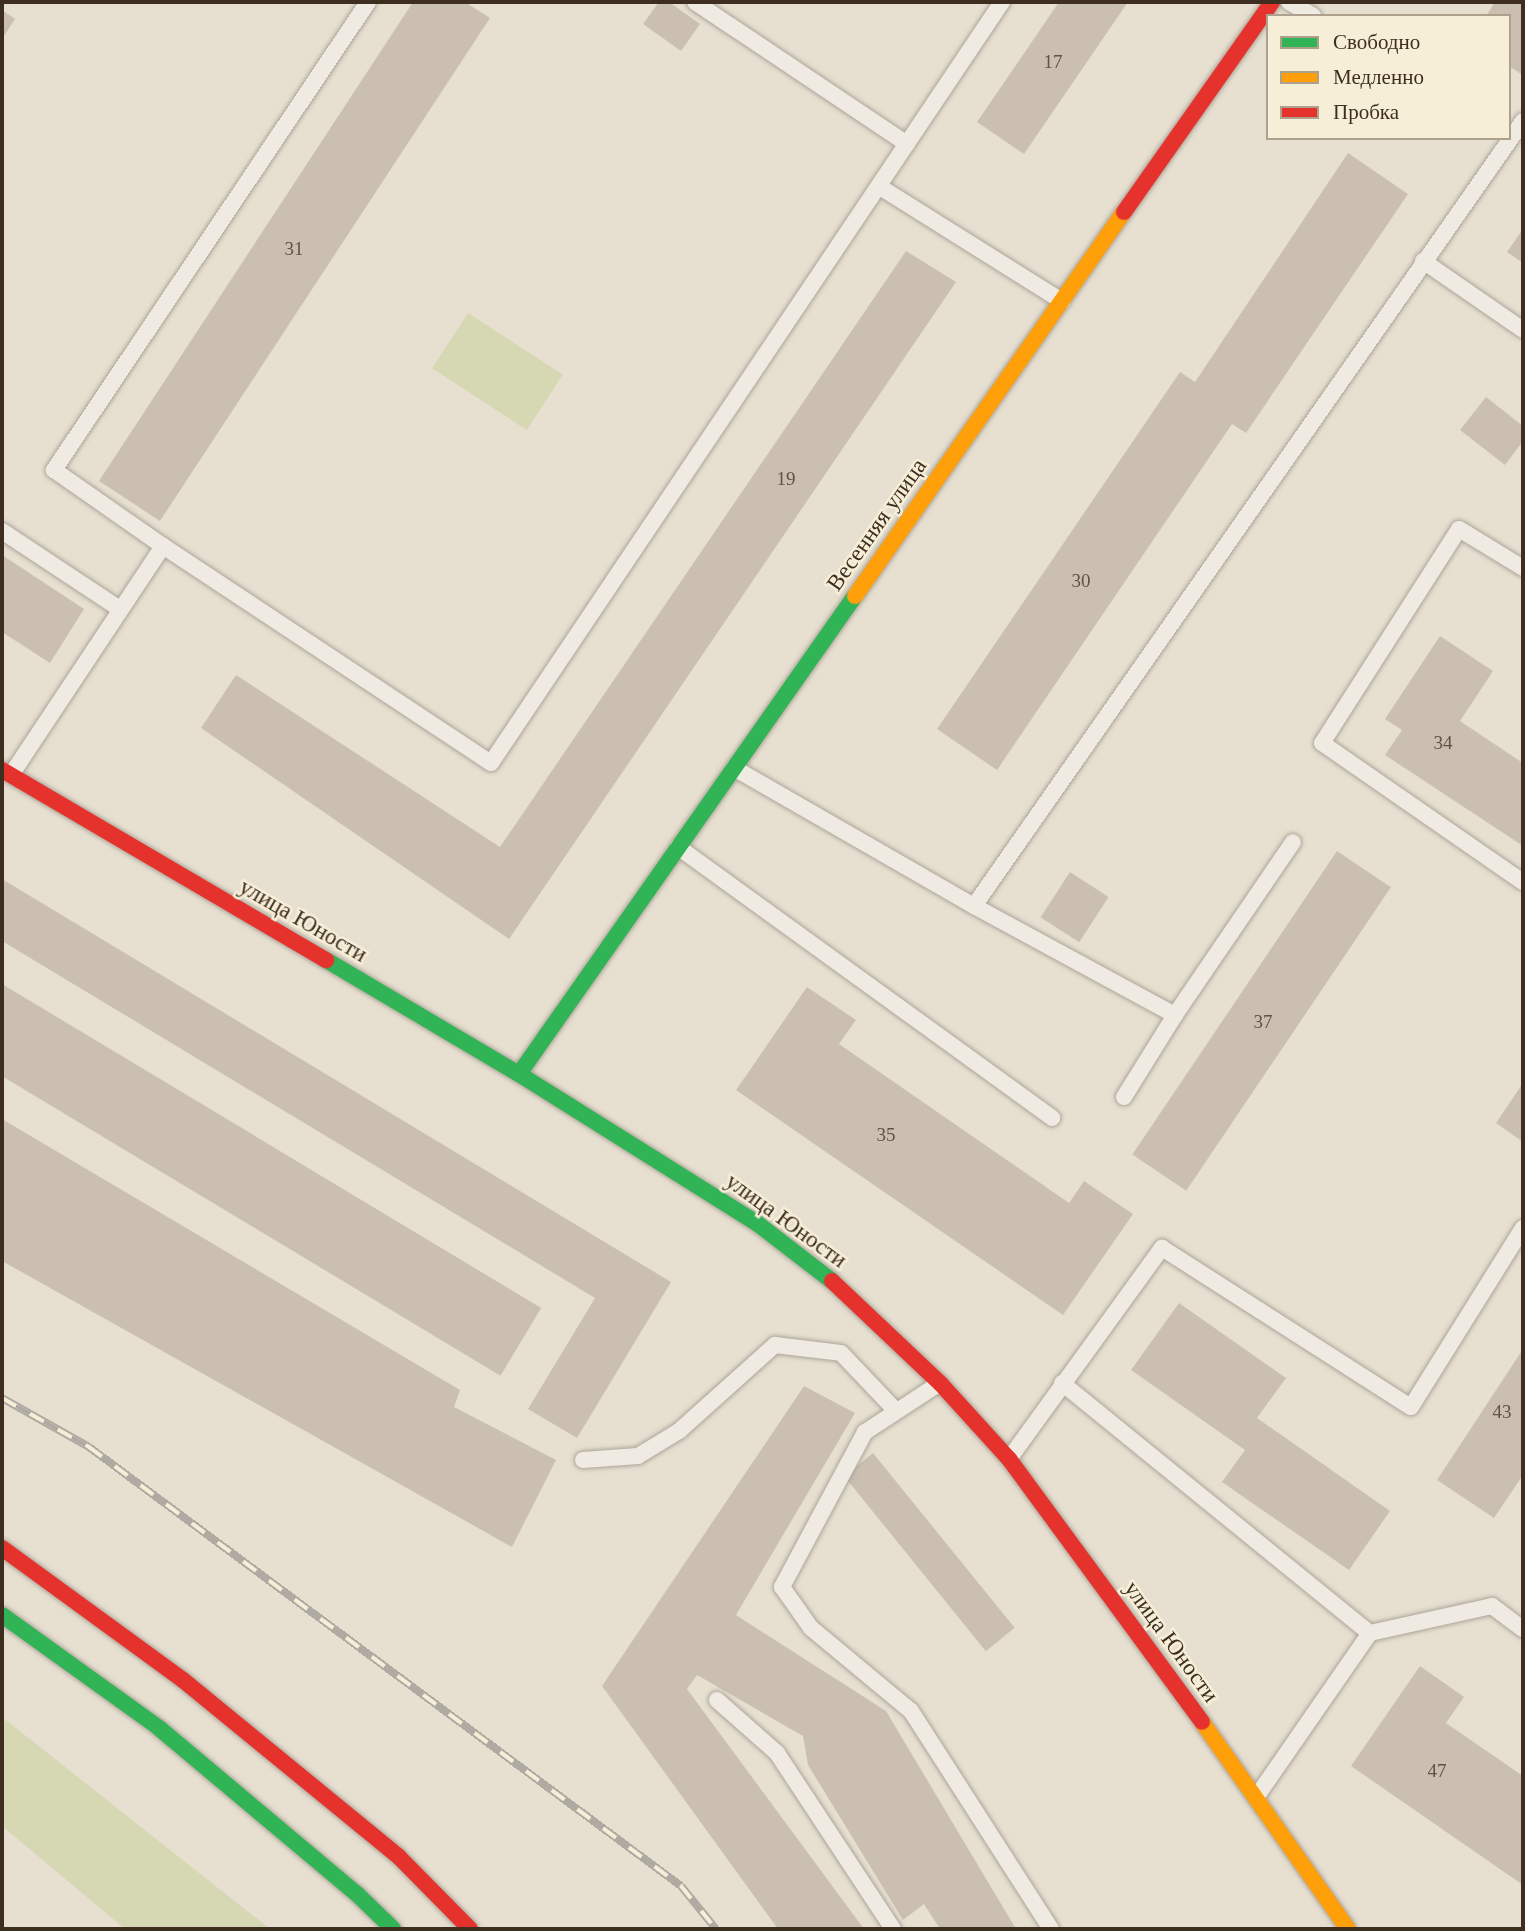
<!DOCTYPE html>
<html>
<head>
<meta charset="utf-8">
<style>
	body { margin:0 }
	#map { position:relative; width:1525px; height:1931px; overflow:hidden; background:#e7e0d1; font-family:Georgia,serif }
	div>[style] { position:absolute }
	.green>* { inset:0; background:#d6d7b3; transform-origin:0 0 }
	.building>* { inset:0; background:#cbbfb2; transform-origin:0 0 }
	.roads { filter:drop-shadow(0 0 2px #ada599) drop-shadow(0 0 2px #ada599) }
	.lane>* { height:16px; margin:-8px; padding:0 8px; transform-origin:8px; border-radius:8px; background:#efebe3 }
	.fast>* { height:16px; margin:-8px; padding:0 8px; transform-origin:8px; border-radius:8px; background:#30b455 }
	.slow>* { height:16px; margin:-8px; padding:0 8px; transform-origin:8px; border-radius:8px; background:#ff9f0a }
	.jam>* { height:16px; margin:-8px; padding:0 8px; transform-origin:8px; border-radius:8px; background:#e5322d }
	.rail>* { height:8px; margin-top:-4px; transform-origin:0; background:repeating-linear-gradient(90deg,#f7eed8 0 16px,#afaaa2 0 32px); box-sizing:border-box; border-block:2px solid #afaaa2 }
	span { translate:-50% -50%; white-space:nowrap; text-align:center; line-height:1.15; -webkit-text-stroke:5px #f7eed8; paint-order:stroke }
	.number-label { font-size:19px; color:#605244 }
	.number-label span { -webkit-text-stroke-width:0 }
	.street-label { font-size:23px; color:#3d2e20 }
	.frame { position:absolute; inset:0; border:4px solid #3d2e20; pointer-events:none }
	.legend { position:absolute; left:1266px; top:14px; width:245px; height:126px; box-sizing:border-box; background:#f7eed8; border:2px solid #ada18e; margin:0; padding:9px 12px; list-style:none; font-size:21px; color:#3d2e20 }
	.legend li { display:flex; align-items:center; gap:14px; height:35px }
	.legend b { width:35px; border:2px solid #ada18e }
</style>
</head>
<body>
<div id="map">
	<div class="green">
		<i style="left:468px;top:313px;width:113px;height:66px;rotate:33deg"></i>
		<i style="clip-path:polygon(2px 1717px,270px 1929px,125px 1929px,2px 1826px)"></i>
	</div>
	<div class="building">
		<i style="clip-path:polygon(413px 2px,465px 2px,490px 18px,160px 521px,99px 481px)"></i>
		<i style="clip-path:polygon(659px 2px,669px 2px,700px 24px,681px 51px,643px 24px)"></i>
		<i style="clip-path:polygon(1059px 2px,1128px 2px,1024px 154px,977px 122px)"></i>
		<i style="clip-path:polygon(1495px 2px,1523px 2px,1521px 74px,1509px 66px,1509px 16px,1486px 16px)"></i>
		<i style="clip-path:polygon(2px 10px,15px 19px,2px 39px)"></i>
		<i style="clip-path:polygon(1348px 153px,1408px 194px,1246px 433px,1232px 424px,997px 770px,937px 729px,1180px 372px,1195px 382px)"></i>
		<i style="clip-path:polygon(1523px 229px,1523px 263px,1507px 252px)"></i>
		<i style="clip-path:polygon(906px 251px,956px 282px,509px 939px,201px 728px,236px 675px,500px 847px)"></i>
		<i style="clip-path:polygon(1486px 397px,1523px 426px,1523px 441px,1505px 465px,1460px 430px)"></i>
		<i style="clip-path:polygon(2px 555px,84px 609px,50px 663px,2px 632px)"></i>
		<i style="clip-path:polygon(1440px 636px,1493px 671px,1460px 721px,1523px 763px,1523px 846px,1385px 755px,1402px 730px,1385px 719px)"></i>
		<i style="left:1337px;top:851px;width:65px;height:366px;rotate:34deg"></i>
		<i style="left:1070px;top:872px;width:46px;height:54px;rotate:33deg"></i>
		<i style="clip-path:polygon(2px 879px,671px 1282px,577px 1438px,528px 1409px,595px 1298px,2px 941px)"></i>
		<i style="left:2px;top:984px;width:629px;height:79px;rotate:31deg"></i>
		<i style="clip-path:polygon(807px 987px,856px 1020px,839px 1044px,1069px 1203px,1084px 1181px,1133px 1214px,1063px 1315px,736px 1090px)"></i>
		<i style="clip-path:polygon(1523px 1083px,1523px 1142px,1496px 1123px)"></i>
		<i style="clip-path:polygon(2px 1119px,460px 1390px,454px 1407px,556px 1460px,512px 1547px,2px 1261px)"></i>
		<i style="clip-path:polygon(1179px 1303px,1286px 1378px,1257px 1418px,1390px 1511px,1349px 1570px,1222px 1482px,1245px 1450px,1131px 1370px)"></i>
		<i style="clip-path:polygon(1523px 1349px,1523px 1475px,1494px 1518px,1437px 1480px)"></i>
		<i style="clip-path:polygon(804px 1386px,855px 1413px,736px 1615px,886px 1711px,1016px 1929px,940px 1929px,924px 1904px,903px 1920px,808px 1765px,803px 1736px,697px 1675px,687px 1689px,864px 1929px,778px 1929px,602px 1686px)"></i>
		<i style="left:873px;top:1453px;width:225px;height:37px;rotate:51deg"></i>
		<i style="clip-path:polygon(1420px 1666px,1464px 1697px,1446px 1723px,1523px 1776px,1523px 1885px,1351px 1766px)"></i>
	</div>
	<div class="roads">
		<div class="lane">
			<i style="left:368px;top:2px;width:564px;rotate:123.86deg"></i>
			<i style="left:54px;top:470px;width:133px;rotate:34.9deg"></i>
			<i style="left:163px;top:546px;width:393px;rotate:33.5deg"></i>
			<i style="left:491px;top:763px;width:917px;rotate:-56.12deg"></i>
			<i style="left:695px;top:2px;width:255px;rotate:33.8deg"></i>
			<i style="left:1289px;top:2px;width:28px;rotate:30deg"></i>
			<i style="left:880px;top:187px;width:215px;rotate:32.1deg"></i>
			<i style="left:1423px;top:261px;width:121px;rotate:34.6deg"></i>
			<i style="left:2px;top:531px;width:141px;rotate:33.5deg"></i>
			<i style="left:1523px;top:568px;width:75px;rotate:-148.6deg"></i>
			<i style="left:1459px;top:529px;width:254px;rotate:122.6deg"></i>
			<i style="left:1322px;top:743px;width:244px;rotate:34.7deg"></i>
			<i style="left:734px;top:768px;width:277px;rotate:29.9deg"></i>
			<i style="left:974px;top:906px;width:229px;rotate:28.5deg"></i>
			<i style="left:11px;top:775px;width:275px;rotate:-56.4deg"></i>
			<i style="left:678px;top:847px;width:462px;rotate:35.9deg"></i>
			<i style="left:974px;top:906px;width:958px;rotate:-55.03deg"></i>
			<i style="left:1124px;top:1097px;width:97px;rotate:-58.1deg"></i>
			<i style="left:1175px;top:1015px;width:209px;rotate:-55.7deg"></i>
			<i style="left:940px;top:1383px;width:90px;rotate:146.8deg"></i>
			<i style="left:865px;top:1432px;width:176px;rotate:118.2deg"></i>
			<i style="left:782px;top:1587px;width:50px;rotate:54.7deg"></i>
			<i style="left:811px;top:1628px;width:130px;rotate:39.7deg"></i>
			<i style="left:911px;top:1711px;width:259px;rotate:57.3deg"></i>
			<i style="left:1062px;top:1383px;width:397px;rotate:39.1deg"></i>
			<i style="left:1009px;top:1459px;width:261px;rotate:-54.1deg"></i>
			<i style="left:1162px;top:1248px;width:295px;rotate:32.6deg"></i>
			<i style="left:1411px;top:1407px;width:211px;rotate:-58deg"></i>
			<i style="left:583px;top:1460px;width:55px;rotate:-4.2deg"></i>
			<i style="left:638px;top:1456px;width:48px;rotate:-31.4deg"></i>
			<i style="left:679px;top:1431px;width:129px;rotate:-41.9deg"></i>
			<i style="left:775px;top:1345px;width:66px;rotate:6.9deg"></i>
			<i style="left:841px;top:1353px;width:80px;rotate:46.5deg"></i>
			<i style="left:717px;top:1700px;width:80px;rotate:41.5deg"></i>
			<i style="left:777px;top:1753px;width:211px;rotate:56.6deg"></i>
			<i style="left:1257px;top:1796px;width:198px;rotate:-55.3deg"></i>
			<i style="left:1370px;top:1633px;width:125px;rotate:-12.5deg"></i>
			<i style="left:1492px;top:1606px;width:39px;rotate:37deg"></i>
		</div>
		<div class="fast">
			<i style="left:326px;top:960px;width:224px;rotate:30.6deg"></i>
			<i style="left:519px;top:1074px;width:282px;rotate:32.1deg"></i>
			<i style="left:758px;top:1224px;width:93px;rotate:37.6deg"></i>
			<i style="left:519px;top:1074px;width:584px;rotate:-54.9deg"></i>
			<i style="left:2px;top:1615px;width:193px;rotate:35.7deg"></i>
			<i style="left:159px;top:1728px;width:258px;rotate:40deg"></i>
			<i style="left:357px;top:1894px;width:50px;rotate:44.2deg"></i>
		</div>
		<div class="slow">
			<i style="left:855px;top:596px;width:469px;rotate:-55deg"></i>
			<i style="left:1202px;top:1722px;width:253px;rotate:54.8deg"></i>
		</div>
		<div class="jam">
			<i style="left:1124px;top:212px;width:257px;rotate:-54.8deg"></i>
			<i style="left:2px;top:770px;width:376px;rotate:30.4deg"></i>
			<i style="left:832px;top:1281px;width:149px;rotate:43.4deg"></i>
			<i style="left:940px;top:1383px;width:103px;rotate:47.8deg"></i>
			<i style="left:1009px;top:1459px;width:326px;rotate:53.7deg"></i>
			<i style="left:2px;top:1548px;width:224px;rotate:36.1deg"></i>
			<i style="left:183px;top:1680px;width:279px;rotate:39.3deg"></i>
			<i style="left:399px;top:1857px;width:101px;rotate:45.4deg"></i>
		</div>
	</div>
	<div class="rail">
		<i style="left:2px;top:1398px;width:100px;rotate:29.4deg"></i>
		<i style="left:89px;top:1447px;width:737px;rotate:36.56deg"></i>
		<i style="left:681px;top:1886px;width:55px;rotate:50.9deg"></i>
	</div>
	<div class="number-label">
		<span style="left:1053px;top:62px">17</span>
		<span style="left:294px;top:249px">31</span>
		<span style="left:786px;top:479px">19</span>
		<span style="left:1081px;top:581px">30</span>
		<span style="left:1443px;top:743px">34</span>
		<span style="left:1263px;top:1022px">37</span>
		<span style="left:886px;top:1135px">35</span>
		<span style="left:1502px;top:1412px">43</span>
		<span style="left:1437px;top:1771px">47</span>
	</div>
	<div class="street-label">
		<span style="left:877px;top:525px;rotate:-55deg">Весенняя улица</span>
		<span style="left:303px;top:921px;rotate:30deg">улица Юности</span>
		<span style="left:786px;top:1221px;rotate:36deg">улица Юности</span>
		<span style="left:1171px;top:1642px;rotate:54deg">улица Юности</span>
	</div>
	<div class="frame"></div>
	<ul class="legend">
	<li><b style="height:9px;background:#30b455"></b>Свободно</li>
	<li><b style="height:9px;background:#ff9f0a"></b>Медленно</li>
	<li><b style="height:9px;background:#e5322d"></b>Пробка</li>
	</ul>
</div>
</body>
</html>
